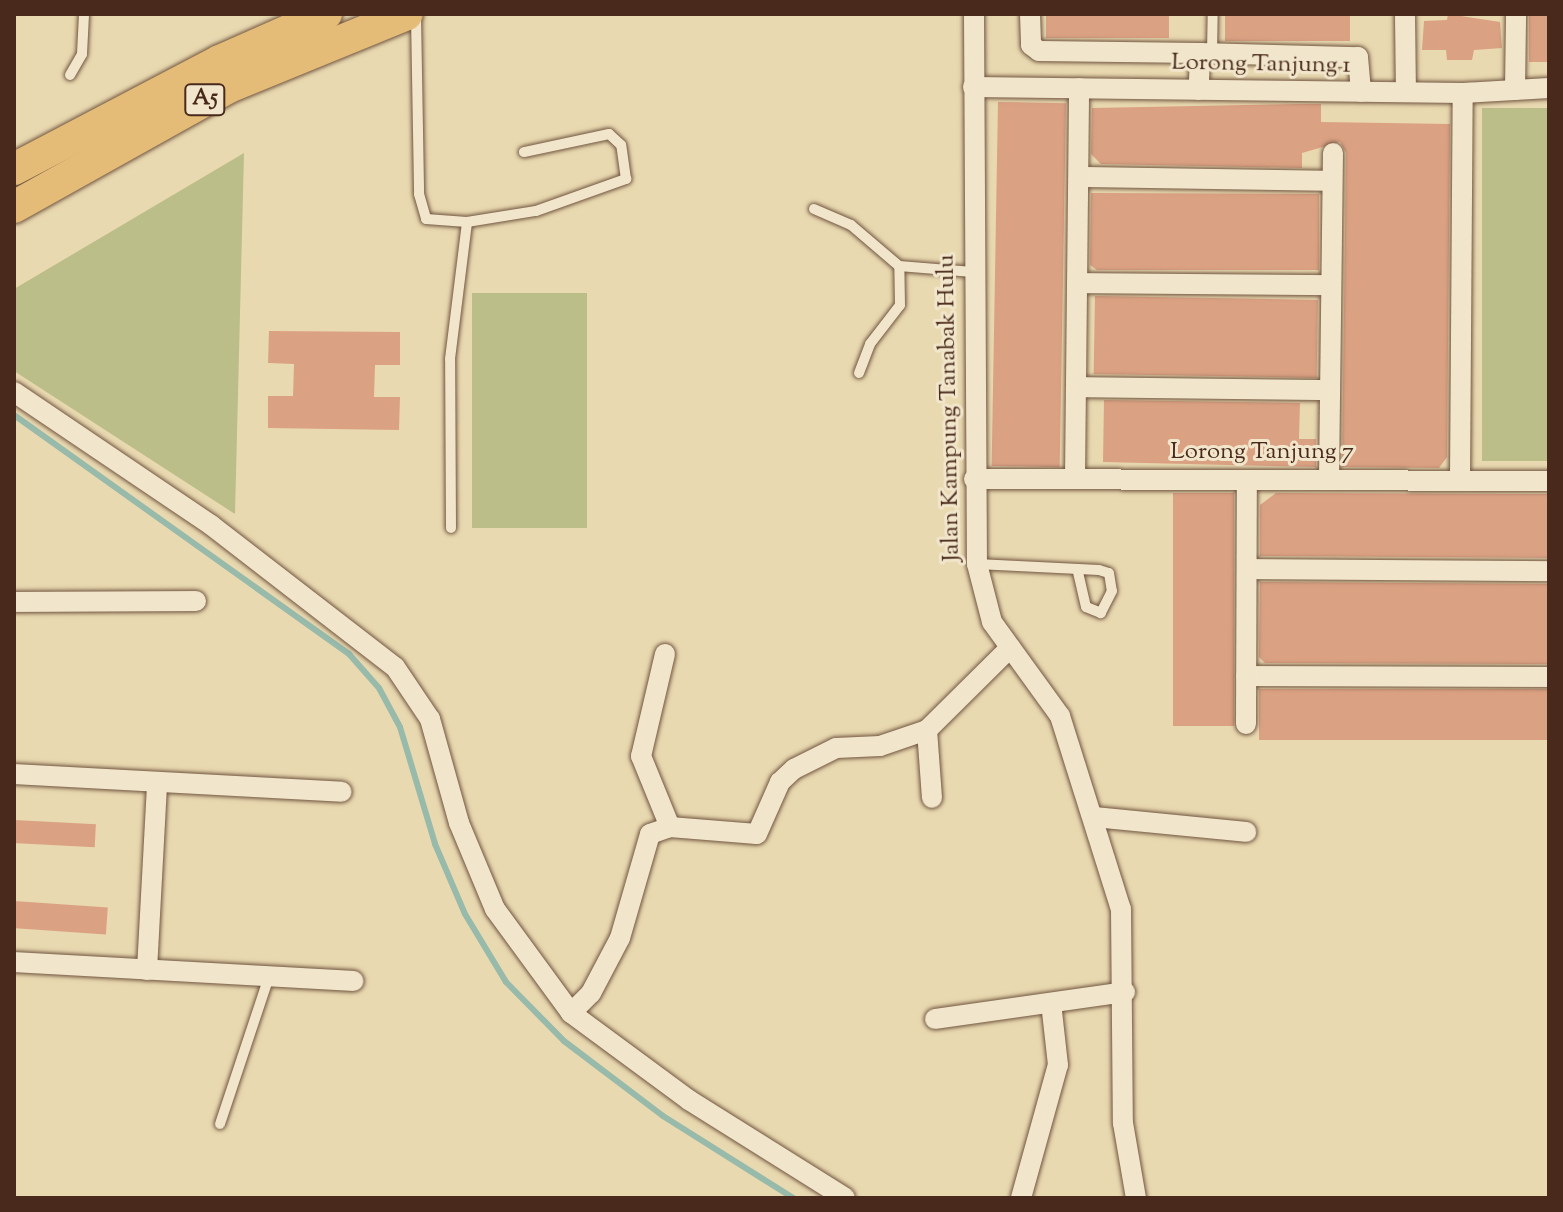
<!DOCTYPE html>
<html>
<head>
<meta charset="utf-8">
<style>
	body { margin:0 }
	#map { position:relative; width:1563px; height:1212px; overflow:hidden; background:#e9d9b0; font-family:"Sorts Mill Goudy",serif }
	div>[style] { position:absolute }
	.green>* { inset:0; background:#bbbe88; transform-origin:0 0 }
	.stream>* { height:6px; margin:-3px; padding:0 3px; transform-origin:3px; border-radius:3px; background:#97baaa }
	.building>* { inset:0; background:#dba183; transform-origin:0 0 }
	.roads { filter:drop-shadow(0 0 2px #715540) drop-shadow(0 0 2px #715540) }
	.service>* { height:10px; margin:-5px; padding:0 5px; transform-origin:5px; border-radius:5px; background:#f1e6cc }
	.minor>* { height:20px; margin:-10px; padding:0 10px; transform-origin:10px; border-radius:10px; background:#f1e6cc }
	.trunk>* { height:32px; margin:-16px; padding:0 16px; transform-origin:16px; border-radius:16px; background:#e4bc78 }
	span { translate:-50% -50%; white-space:nowrap; text-align:center; line-height:1.15; -webkit-text-stroke:6px #f1e6cc; paint-order:stroke }
	.shield-label span { padding:2px 6px; background:#f1e6cc; border:2px solid; border-radius:6px; -webkit-text-stroke-width:0 }
	.shield-label { font-size:22px; color:#49291b; font-weight:700 }
	.street-label { font-size:24px; color:#49291b }
	.frame { position:absolute; inset:0; border:16px solid #49291b; pointer-events:none }
</style>
</head>
<body>
<div id="map">
	<div class="green">
		<i style="left:1549px;top:108px;width:353px;height:67px;rotate:90deg"></i>
		<i style="clip-path:polygon(244px 153px,235px 514px,14px 371px,14px 289px)"></i>
		<i style="left:472px;top:293px;width:115px;height:235px"></i>
	</div>
	<div class="stream">
		<i style="left:14px;top:415px;width:412px;rotate:35.5deg"></i>
		<i style="left:349px;top:654px;width:45px;rotate:48.6deg"></i>
		<i style="left:379px;top:688px;width:44px;rotate:61.7deg"></i>
		<i style="left:400px;top:727px;width:122px;rotate:73.3deg"></i>
		<i style="left:435px;top:844px;width:76px;rotate:66.8deg"></i>
		<i style="left:465px;top:914px;width:79px;rotate:58.9deg"></i>
		<i style="left:506px;top:982px;width:83px;rotate:45.5deg"></i>
		<i style="left:564px;top:1041px;width:124px;rotate:37.1deg"></i>
		<i style="left:663px;top:1116px;width:154px;rotate:32.2deg"></i>
	</div>
	<div class="building">
		<i style="left:1046px;top:14px;width:123px;height:24px"></i>
		<i style="left:1225px;top:14px;width:125px;height:27px"></i>
		<i style="clip-path:polygon(1448px 14px,1500px 22px,1502px 48px,1474px 50px,1472px 60px,1447px 60px,1446px 50px,1422px 50px,1424px 21px,1447px 20px)"></i>
		<i style="left:1529px;top:14px;width:20px;height:48px"></i>
		<i style="left:998px;top:102px;width:68px;height:364px;rotate:1deg"></i>
		<i style="clip-path:polygon(1297px 104px,1321px 104px,1321px 122px,1450px 124px,1447px 457px,1439px 468px,1342px 467px,1346px 153px,1340px 142px,1302px 153px,1302px 168px,1101px 164px,1091px 154px,1092px 108px)"></i>
		<i style="clip-path:polygon(1091px 193px,1319px 194px,1319px 270px,1097px 270px,1090px 265px)"></i>
		<i style="left:1095px;top:296px;width:223px;height:78px;rotate:1deg"></i>
		<i style="clip-path:polygon(269px 331px,400px 332px,400px 365px,375px 365px,374px 397px,400px 397px,399px 430px,268px 428px,268px 396px,293px 396px,294px 364px,268px 363px)"></i>
		<i style="clip-path:polygon(1104px 400px,1300px 403px,1299px 439px,1316px 439px,1316px 467px,1103px 462px)"></i>
		<i style="left:1173px;top:493px;width:61px;height:233px"></i>
		<i style="clip-path:polygon(1276px 493px,1549px 494px,1549px 558px,1260px 556px,1260px 505px)"></i>
		<i style="clip-path:polygon(1260px 582px,1549px 584px,1549px 664px,1265px 663px,1259px 657px)"></i>
		<i style="left:1259px;top:689px;width:289px;height:51px"></i>
		<i style="left:14px;top:820px;width:82px;height:23px;rotate:3deg"></i>
		<i style="left:14px;top:901px;width:94px;height:27px;rotate:4deg"></i>
	</div>
	<div class="roads">
		<div class="service">
			<i style="left:416px;top:16px;width:178px;rotate:89deg"></i>
			<i style="left:419px;top:194px;width:26px;rotate:74deg"></i>
			<i style="left:426px;top:219px;width:41px;rotate:4.2deg"></i>
			<i style="left:467px;top:222px;width:70px;rotate:-9.1deg"></i>
			<i style="left:536px;top:211px;width:96px;rotate:-19.6deg"></i>
			<i style="left:626px;top:179px;width:34px;rotate:-98deg"></i>
			<i style="left:621px;top:145px;width:16px;rotate:-137deg"></i>
			<i style="left:609px;top:134px;width:87px;rotate:168deg"></i>
			<i style="left:1212px;top:53px;width:39px;rotate:-89deg"></i>
			<i style="left:70px;top:75px;width:24px;rotate:-60deg"></i>
			<i style="left:82px;top:54px;width:40px;rotate:-87.1deg"></i>
			<i style="left:814px;top:209px;width:40px;rotate:23.4deg"></i>
			<i style="left:851px;top:225px;width:63px;rotate:40.5deg"></i>
			<i style="left:899px;top:266px;width:74px;rotate:4.6deg"></i>
			<i style="left:859px;top:373px;width:31px;rotate:-69deg"></i>
			<i style="left:870px;top:344px;width:49px;rotate:-52.4deg"></i>
			<i style="left:900px;top:305px;width:39px;rotate:-91deg"></i>
			<i style="left:451px;top:528px;width:169px;rotate:-90.3deg"></i>
			<i style="left:450px;top:359px;width:138px;rotate:-82.9deg"></i>
			<i style="left:977px;top:564px;width:122px;rotate:2.8deg"></i>
			<i style="left:1099px;top:570px;width:10px;rotate:17deg"></i>
			<i style="left:1109px;top:573px;width:18px;rotate:81deg"></i>
			<i style="left:1112px;top:591px;width:25px;rotate:117deg"></i>
			<i style="left:1101px;top:613px;width:16px;rotate:-158deg"></i>
			<i style="left:1086px;top:607px;width:39px;rotate:-103deg"></i>
			<i style="left:220px;top:1124px;width:155px;rotate:-71.6deg"></i>
		</div>
		<div class="minor">
			<i style="left:974px;top:14px;width:550px;rotate:89.69deg"></i>
			<i style="left:977px;top:564px;width:60px;rotate:75.5deg"></i>
			<i style="left:992px;top:622px;width:116px;rotate:54.1deg"></i>
			<i style="left:1060px;top:716px;width:202px;rotate:72.5deg"></i>
			<i style="left:1121px;top:909px;width:214px;rotate:89.5deg"></i>
			<i style="left:1123px;top:1123px;width:76px;rotate:80.2deg"></i>
			<i style="left:1030px;top:14px;width:31px;rotate:88deg"></i>
			<i style="left:1031px;top:45px;width:10px;rotate:37deg"></i>
			<i style="left:1039px;top:51px;width:161px;rotate:0.7deg"></i>
			<i style="left:1200px;top:53px;width:37px;rotate:92deg"></i>
			<i style="left:1405px;top:14px;width:78px;rotate:89.3deg"></i>
			<i style="left:1200px;top:53px;width:158px;rotate:1.5deg"></i>
			<i style="left:1358px;top:57px;width:35px;rotate:85deg"></i>
			<i style="left:973px;top:87px;width:490px;rotate:0.7deg"></i>
			<i style="left:1463px;top:93px;width:86px;rotate:-3.3deg"></i>
			<i style="left:1515px;top:90px;width:76px;rotate:-89.2deg"></i>
			<i style="left:1079px;top:177px;width:252px;rotate:0.9deg"></i>
			<i style="left:1077px;top:283px;width:252px;rotate:0.5deg"></i>
			<i style="left:1076px;top:387px;width:253px;rotate:0.7deg"></i>
			<i style="left:14px;top:392px;width:238px;rotate:34deg"></i>
			<i style="left:211px;top:525px;width:232px;rotate:37.7deg"></i>
			<i style="left:395px;top:667px;width:63px;rotate:56.1deg"></i>
			<i style="left:430px;top:719px;width:108px;rotate:74.4deg"></i>
			<i style="left:459px;top:823px;width:93px;rotate:67.3deg"></i>
			<i style="left:495px;top:909px;width:129px;rotate:53.8deg"></i>
			<i style="left:571px;top:1013px;width:147px;rotate:36.4deg"></i>
			<i style="left:689px;top:1100px;width:184px;rotate:32.1deg"></i>
			<i style="left:974px;top:479px;width:575px;rotate:0.2deg"></i>
			<i style="left:1075px;top:479px;width:391px;rotate:-89.4deg"></i>
			<i style="left:1329px;top:479px;width:326px;rotate:-89.3deg"></i>
			<i style="left:1460px;top:480px;width:387px;rotate:-89.6deg"></i>
			<i style="left:1247px;top:569px;width:302px;rotate:0.4deg"></i>
			<i style="left:14px;top:602px;width:182px;rotate:-0.3deg"></i>
			<i style="left:665px;top:654px;width:105px;rotate:103.2deg"></i>
			<i style="left:641px;top:756px;width:77px;rotate:67.8deg"></i>
			<i style="left:1246px;top:676px;width:303px;rotate:0.2deg"></i>
			<i style="left:1246px;top:724px;width:244px;rotate:-89.8deg"></i>
			<i style="left:927px;top:730px;width:68px;rotate:85.8deg"></i>
			<i style="left:14px;top:774px;width:328px;rotate:3.1deg"></i>
			<i style="left:1094px;top:817px;width:153px;rotate:5.6deg"></i>
			<i style="left:14px;top:962px;width:340px;rotate:3.2deg"></i>
			<i style="left:147px;top:970px;width:187px;rotate:-86.9deg"></i>
			<i style="left:571px;top:1013px;width:28px;rotate:-45deg"></i>
			<i style="left:591px;top:993px;width:62px;rotate:-62.2deg"></i>
			<i style="left:620px;top:938px;width:108px;rotate:-73.9deg"></i>
			<i style="left:650px;top:834px;width:21px;rotate:-19deg"></i>
			<i style="left:670px;top:827px;width:87px;rotate:4.6deg"></i>
			<i style="left:757px;top:834px;width:57px;rotate:-66.1deg"></i>
			<i style="left:780px;top:782px;width:19px;rotate:-43deg"></i>
			<i style="left:794px;top:769px;width:47px;rotate:-26.6deg"></i>
			<i style="left:836px;top:748px;width:44px;rotate:-2.6deg"></i>
			<i style="left:880px;top:746px;width:50px;rotate:-18.8deg"></i>
			<i style="left:927px;top:730px;width:117px;rotate:-44.7deg"></i>
			<i style="left:935px;top:1019px;width:192px;rotate:-8.1deg"></i>
			<i style="left:1021px;top:1198px;width:138px;rotate:-74.5deg"></i>
			<i style="left:1058px;top:1065px;width:62px;rotate:-96.4deg"></i>
		</div>
		<div class="trunk">
			<i style="left:14px;top:169px;width:233px;rotate:-27.7deg"></i>
			<i style="left:220px;top:61px;width:116px;rotate:-23.9deg"></i>
			<i style="left:14px;top:207px;width:246px;rotate:-29.2deg"></i>
			<i style="left:229px;top:87px;width:192px;rotate:-22.3deg"></i>
		</div>
	</div>
	<div class="shield-label">
		<span style="left:205px;top:100px">A5</span>
	</div>
	<div class="street-label">
		<span style="left:1261px;top:65px;rotate:1deg">Lorong Tanjung 1</span>
		<span style="left:950px;top:408px;rotate:-91deg">Jalan Kampung Tanabak Hulu</span>
		<span style="left:1262px;top:453px">Lorong Tanjung 7</span>
	</div>
	<div class="frame"></div>
</div>
</body>
</html>
